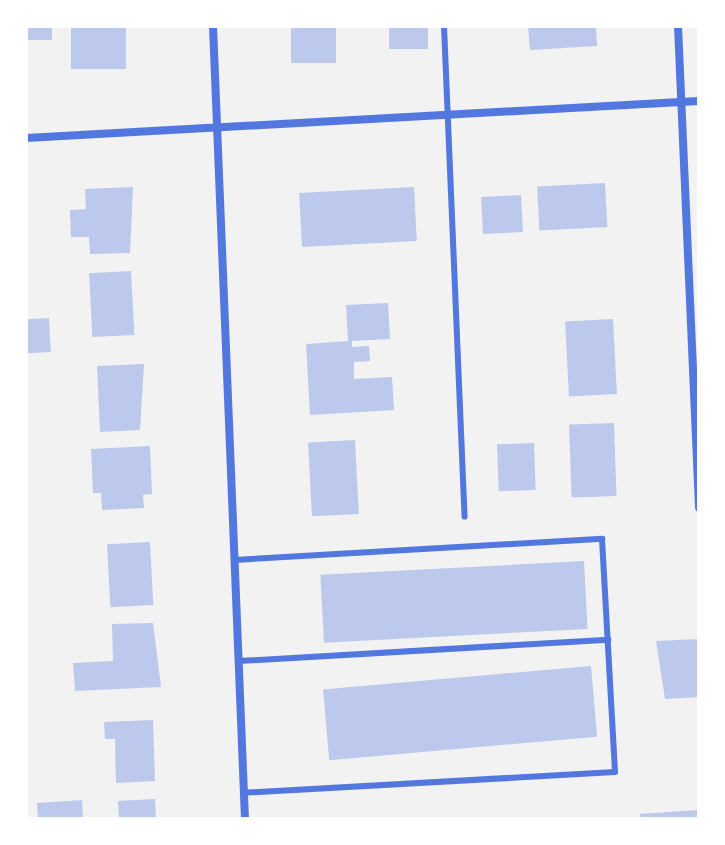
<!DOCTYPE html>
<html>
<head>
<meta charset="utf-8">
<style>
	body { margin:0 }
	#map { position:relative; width:725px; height:845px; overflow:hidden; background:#f2f2f2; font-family:Lato,sans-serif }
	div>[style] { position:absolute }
	.building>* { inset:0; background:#bdc9ec; transform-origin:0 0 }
	.service>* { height:6px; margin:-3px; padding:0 3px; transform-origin:3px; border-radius:3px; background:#5277de }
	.minor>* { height:8px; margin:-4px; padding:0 4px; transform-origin:4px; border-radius:4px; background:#5277de }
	span { translate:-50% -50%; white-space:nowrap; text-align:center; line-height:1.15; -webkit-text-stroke:8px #fff; paint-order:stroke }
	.frame { position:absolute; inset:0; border:28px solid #fff; pointer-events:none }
</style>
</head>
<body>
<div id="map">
	<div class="building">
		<i style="left:26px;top:26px;width:26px;height:14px"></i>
		<i style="left:71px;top:26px;width:55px;height:43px"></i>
		<i style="left:291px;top:26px;width:45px;height:37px"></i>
		<i style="left:389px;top:26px;width:39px;height:23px"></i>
		<i style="clip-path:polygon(528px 26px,596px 26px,597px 46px,530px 50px)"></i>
		<i style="left:605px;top:183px;width:44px;height:68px;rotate:87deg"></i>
		<i style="clip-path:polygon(133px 187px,130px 253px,90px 254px,89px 237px,71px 237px,70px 210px,86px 209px,85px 189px)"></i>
		<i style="left:414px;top:187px;width:54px;height:115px;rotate:87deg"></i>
		<i style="left:521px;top:195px;width:37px;height:40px;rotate:87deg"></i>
		<i style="left:131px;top:271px;width:64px;height:42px;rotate:87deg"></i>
		<i style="clip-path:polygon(388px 303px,390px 339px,352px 341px,352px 347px,369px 346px,370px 361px,354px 362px,354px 379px,392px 377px,394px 410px,310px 415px,306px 344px,348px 341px,346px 305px)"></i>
		<i style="left:49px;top:318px;width:34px;height:23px;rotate:87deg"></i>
		<i style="left:613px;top:319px;width:75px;height:48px;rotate:87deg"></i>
		<i style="clip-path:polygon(144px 364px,140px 430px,100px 432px,97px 366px)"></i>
		<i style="left:614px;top:423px;width:73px;height:45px;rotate:88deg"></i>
		<i style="left:355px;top:440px;width:74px;height:47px;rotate:87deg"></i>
		<i style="left:534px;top:443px;width:47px;height:37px;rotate:88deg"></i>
		<i style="clip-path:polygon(150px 446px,152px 494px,143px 495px,144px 508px,102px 510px,101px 493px,93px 493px,91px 449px)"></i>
		<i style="left:150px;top:542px;width:63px;height:43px;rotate:87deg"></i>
		<i style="left:584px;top:561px;width:68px;height:264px;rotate:87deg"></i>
		<i style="clip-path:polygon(153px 623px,161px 687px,75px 691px,73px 663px,113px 661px,112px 624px)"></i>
		<i style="clip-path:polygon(699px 639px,699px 697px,665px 699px,656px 641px)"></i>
		<i style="left:591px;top:666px;width:71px;height:269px;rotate:85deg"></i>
		<i style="clip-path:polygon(153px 720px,155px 781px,116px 783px,115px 739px,105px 739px,104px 722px)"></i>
		<i style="left:155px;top:799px;width:20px;height:37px;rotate:87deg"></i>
		<i style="clip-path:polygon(82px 800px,83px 819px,38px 819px,37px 803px)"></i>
		<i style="clip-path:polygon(699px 810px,699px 819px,641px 819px,640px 814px)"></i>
	</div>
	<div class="service">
		<i style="left:444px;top:26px;width:491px;rotate:87.6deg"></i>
		<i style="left:234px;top:560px;width:369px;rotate:-3.3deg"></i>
		<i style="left:602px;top:539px;width:233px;rotate:86.8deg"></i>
		<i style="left:615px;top:772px;width:372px;rotate:176.8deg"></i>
		<i style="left:239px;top:661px;width:370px;rotate:-3.3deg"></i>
	</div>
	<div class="minor">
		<i style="left:213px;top:26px;width:794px;rotate:87.69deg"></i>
		<i style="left:678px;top:26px;width:482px;rotate:87.5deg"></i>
		<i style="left:26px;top:138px;width:674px;rotate:-3.15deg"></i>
	</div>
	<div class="frame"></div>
</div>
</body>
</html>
